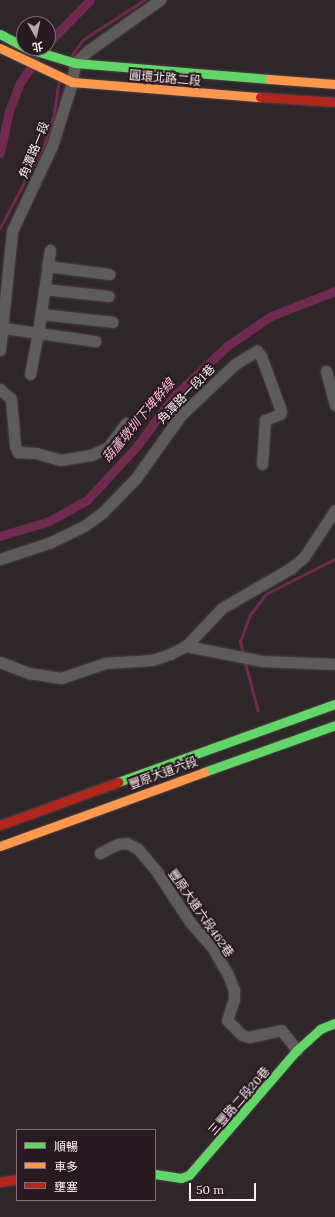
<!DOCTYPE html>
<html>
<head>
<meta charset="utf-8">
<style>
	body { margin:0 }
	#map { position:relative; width:335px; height:1217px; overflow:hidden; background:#2f262a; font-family:Lora,"Noto Sans TC",serif }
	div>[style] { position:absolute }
	.stream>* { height:2.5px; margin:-1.25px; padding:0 1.25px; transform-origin:1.25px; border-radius:1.25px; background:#6e2a4f }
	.canal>* { height:9px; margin:-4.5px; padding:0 4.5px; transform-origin:4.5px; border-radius:4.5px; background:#6e2a4f }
	.roads { filter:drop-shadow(0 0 1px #4b4346) drop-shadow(0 0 1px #4b4346) }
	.street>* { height:11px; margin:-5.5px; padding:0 5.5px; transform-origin:5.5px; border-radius:5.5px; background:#5e5c5b }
	.fast>* { height:9px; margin:-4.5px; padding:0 4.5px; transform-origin:4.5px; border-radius:4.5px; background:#63d668 }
	.slow>* { height:9px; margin:-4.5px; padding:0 4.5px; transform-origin:4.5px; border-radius:4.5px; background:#ff974d }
	.jam>* { height:9px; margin:-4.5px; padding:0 4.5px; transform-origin:4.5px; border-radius:4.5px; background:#b3261e }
	span { translate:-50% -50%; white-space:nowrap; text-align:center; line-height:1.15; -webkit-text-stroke:4px #291920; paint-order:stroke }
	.street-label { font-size:12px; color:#fbeff4 }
	.water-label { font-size:13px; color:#ffbcdb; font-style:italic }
	.legend { position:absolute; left:16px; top:1129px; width:140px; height:72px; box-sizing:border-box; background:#291920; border:1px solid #7d6f75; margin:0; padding:5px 7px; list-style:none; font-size:12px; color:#fbeff4 }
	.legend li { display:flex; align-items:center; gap:8px; height:20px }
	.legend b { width:20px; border:1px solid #7d6f75 }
	.north { position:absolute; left:16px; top:16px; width:40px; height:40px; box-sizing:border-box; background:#291920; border:1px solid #7d6f75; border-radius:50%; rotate:171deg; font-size:11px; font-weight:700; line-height:16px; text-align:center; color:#fbeff4 }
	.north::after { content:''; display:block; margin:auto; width:14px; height:18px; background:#b4a9ad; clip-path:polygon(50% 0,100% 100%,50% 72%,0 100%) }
	.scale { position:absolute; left:189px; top:1183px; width:67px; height:18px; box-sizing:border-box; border:2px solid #fbeff4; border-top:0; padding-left:5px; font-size:12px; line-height:14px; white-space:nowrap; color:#fbeff4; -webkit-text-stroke:3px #291920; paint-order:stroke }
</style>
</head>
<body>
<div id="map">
	<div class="stream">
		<i style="left:71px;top:56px;width:21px;rotate:-53deg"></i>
		<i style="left:84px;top:39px;width:72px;rotate:-33deg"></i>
		<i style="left:0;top:228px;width:94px;rotate:-62.1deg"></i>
		<i style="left:44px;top:145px;width:28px;rotate:-72deg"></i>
		<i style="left:53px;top:118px;width:37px;rotate:-81deg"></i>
		<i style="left:243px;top:654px;width:12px;rotate:-104deg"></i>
		<i style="left:240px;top:642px;width:29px;rotate:-70deg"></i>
		<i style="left:250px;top:615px;width:26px;rotate:-53deg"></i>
		<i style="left:266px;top:594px;width:77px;rotate:-26.9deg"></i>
		<i style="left:245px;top:661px;width:51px;rotate:75.1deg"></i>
	</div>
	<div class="canal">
		<i style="left:48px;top:43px;width:60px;rotate:-45.7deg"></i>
		<i style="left:0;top:153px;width:43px;rotate:-77.9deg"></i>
		<i style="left:9px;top:111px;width:30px;rotate:-69deg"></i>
		<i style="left:20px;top:83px;width:27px;rotate:-56deg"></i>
		<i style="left:0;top:536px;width:51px;rotate:-17deg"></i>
		<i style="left:49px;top:521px;width:43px;rotate:-28.9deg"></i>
		<i style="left:87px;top:500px;width:74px;rotate:-47.2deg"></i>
		<i style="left:137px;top:446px;width:61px;rotate:-53.7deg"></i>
		<i style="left:173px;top:397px;width:74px;rotate:-43.4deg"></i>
		<i style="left:227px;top:346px;width:53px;rotate:-34.3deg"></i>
		<i style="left:271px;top:316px;width:69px;rotate:-21.3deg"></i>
	</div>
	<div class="roads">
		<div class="street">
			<i style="left:47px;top:266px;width:63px;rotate:7.4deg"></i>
			<i style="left:44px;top:289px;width:65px;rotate:6.1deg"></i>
			<i style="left:41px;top:314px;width:72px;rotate:6.3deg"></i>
			<i style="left:3px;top:328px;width:35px;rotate:8deg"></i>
			<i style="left:38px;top:333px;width:84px;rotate:-81.8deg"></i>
			<i style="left:0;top:350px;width:120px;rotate:-84.2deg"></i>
			<i style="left:12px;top:231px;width:94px;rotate:-64.8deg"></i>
			<i style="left:52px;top:146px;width:67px;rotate:-72.6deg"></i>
			<i style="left:72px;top:82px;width:19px;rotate:-81deg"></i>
			<i style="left:75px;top:63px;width:19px;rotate:-43deg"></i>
			<i style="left:89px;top:50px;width:87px;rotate:-35.2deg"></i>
			<i style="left:326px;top:371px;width:35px;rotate:75deg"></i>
			<i style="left:30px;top:374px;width:42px;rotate:-79deg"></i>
			<i style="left:38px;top:333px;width:58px;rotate:8deg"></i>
			<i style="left:0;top:389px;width:15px;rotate:42deg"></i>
			<i style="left:11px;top:399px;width:47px;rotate:85.1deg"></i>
			<i style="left:15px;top:446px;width:7px;rotate:63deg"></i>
			<i style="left:18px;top:452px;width:18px;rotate:3deg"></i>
			<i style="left:36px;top:453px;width:25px;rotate:16deg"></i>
			<i style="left:60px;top:460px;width:31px;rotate:-9deg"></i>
			<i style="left:91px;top:455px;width:19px;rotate:-25deg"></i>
			<i style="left:108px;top:447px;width:30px;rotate:-53deg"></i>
			<i style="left:0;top:559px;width:52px;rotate:-18.1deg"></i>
			<i style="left:49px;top:543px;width:39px;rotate:-26deg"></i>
			<i style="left:84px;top:526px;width:22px;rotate:-36deg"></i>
			<i style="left:102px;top:513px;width:49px;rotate:-45.8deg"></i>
			<i style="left:136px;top:478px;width:77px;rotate:-54.5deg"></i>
			<i style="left:181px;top:415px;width:74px;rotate:-43.4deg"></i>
			<i style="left:235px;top:364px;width:26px;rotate:-31deg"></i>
			<i style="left:257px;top:351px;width:6px;rotate:51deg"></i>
			<i style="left:261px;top:356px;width:59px;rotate:70deg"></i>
			<i style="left:281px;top:411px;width:3px;rotate:108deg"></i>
			<i style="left:280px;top:414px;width:16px;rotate:158deg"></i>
			<i style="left:265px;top:420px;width:44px;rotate:93.9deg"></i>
			<i style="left:186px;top:646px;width:77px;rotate:11.2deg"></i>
			<i style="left:262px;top:661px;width:73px;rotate:2.4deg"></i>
			<i style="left:0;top:662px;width:31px;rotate:21deg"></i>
			<i style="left:29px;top:673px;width:32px;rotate:9deg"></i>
			<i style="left:61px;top:678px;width:46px;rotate:-18.8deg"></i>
			<i style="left:105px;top:663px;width:47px;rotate:-3.7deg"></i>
			<i style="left:152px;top:660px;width:19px;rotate:-18deg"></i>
			<i style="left:170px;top:654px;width:18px;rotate:-27deg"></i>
			<i style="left:186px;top:646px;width:52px;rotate:-46.5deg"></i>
			<i style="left:222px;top:608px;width:80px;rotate:-30.1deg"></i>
			<i style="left:291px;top:568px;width:17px;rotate:-40deg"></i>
			<i style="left:304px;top:557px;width:56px;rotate:-56.6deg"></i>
			<i style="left:100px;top:853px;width:20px;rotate:-27deg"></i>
			<i style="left:118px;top:844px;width:9px;rotate:-6deg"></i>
			<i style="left:127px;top:843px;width:13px;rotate:29deg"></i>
			<i style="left:138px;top:849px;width:30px;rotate:50deg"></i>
			<i style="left:157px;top:872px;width:60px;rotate:56.6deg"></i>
			<i style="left:190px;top:922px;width:33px;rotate:49deg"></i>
			<i style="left:212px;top:947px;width:32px;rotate:60deg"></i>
			<i style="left:228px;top:975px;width:16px;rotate:68deg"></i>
			<i style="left:234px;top:990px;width:9px;rotate:90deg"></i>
			<i style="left:234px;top:999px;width:22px;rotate:108deg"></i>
			<i style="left:227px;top:1020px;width:21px;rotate:45deg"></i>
			<i style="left:242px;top:1035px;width:7px;rotate:16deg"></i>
			<i style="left:249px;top:1037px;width:33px;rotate:-12deg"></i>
			<i style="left:281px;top:1030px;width:26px;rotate:51deg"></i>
		</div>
		<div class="fast">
			<i style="left:0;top:34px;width:27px;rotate:28deg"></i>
			<i style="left:26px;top:48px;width:51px;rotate:17deg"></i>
			<i style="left:75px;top:63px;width:195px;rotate:4.7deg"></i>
			<i style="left:204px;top:772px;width:139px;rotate:-19.7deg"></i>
			<i style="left:118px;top:782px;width:231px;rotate:-19.8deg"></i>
			<i style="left:155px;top:1174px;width:26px;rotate:9deg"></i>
			<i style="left:181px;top:1178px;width:9px;rotate:-21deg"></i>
			<i style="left:189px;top:1175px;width:165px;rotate:-49.2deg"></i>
			<i style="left:297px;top:1050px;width:31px;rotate:-42deg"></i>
			<i style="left:320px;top:1029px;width:16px;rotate:-22deg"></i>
		</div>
		<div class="slow">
			<i style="left:0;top:48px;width:80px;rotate:25.3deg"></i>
			<i style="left:72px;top:82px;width:189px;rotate:4.6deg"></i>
			<i style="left:269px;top:79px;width:66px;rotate:4.3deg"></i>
			<i style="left:0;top:846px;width:217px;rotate:-19.9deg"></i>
		</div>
		<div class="jam">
			<i style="left:260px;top:97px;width:75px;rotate:3.8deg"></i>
			<i style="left:0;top:825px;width:126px;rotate:-20deg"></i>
			<i style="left:0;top:1182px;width:17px;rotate:-10deg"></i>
		</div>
	</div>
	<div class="street-label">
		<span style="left:165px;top:78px;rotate:5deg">圓環北路二段</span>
		<span style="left:34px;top:150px;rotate:-68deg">角潭路一段</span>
		<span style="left:186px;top:394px;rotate:-46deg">角潭路一段1巷</span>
		<span style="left:163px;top:773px;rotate:-20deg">豐原大道六段</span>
		<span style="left:201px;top:913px;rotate:55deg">豐原大道六段462巷</span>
		<span style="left:239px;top:1101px;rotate:-49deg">三豐路二段20巷</span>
	</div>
	<div class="water-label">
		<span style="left:139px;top:421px;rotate:-50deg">葫蘆墩圳下埤幹線</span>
	</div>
	<ul class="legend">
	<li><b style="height:5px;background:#63d668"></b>順暢</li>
	<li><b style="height:5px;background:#ff974d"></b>車多</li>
	<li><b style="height:5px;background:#b3261e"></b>壅塞</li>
	</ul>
	<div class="north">北</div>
	<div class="scale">50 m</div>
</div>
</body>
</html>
